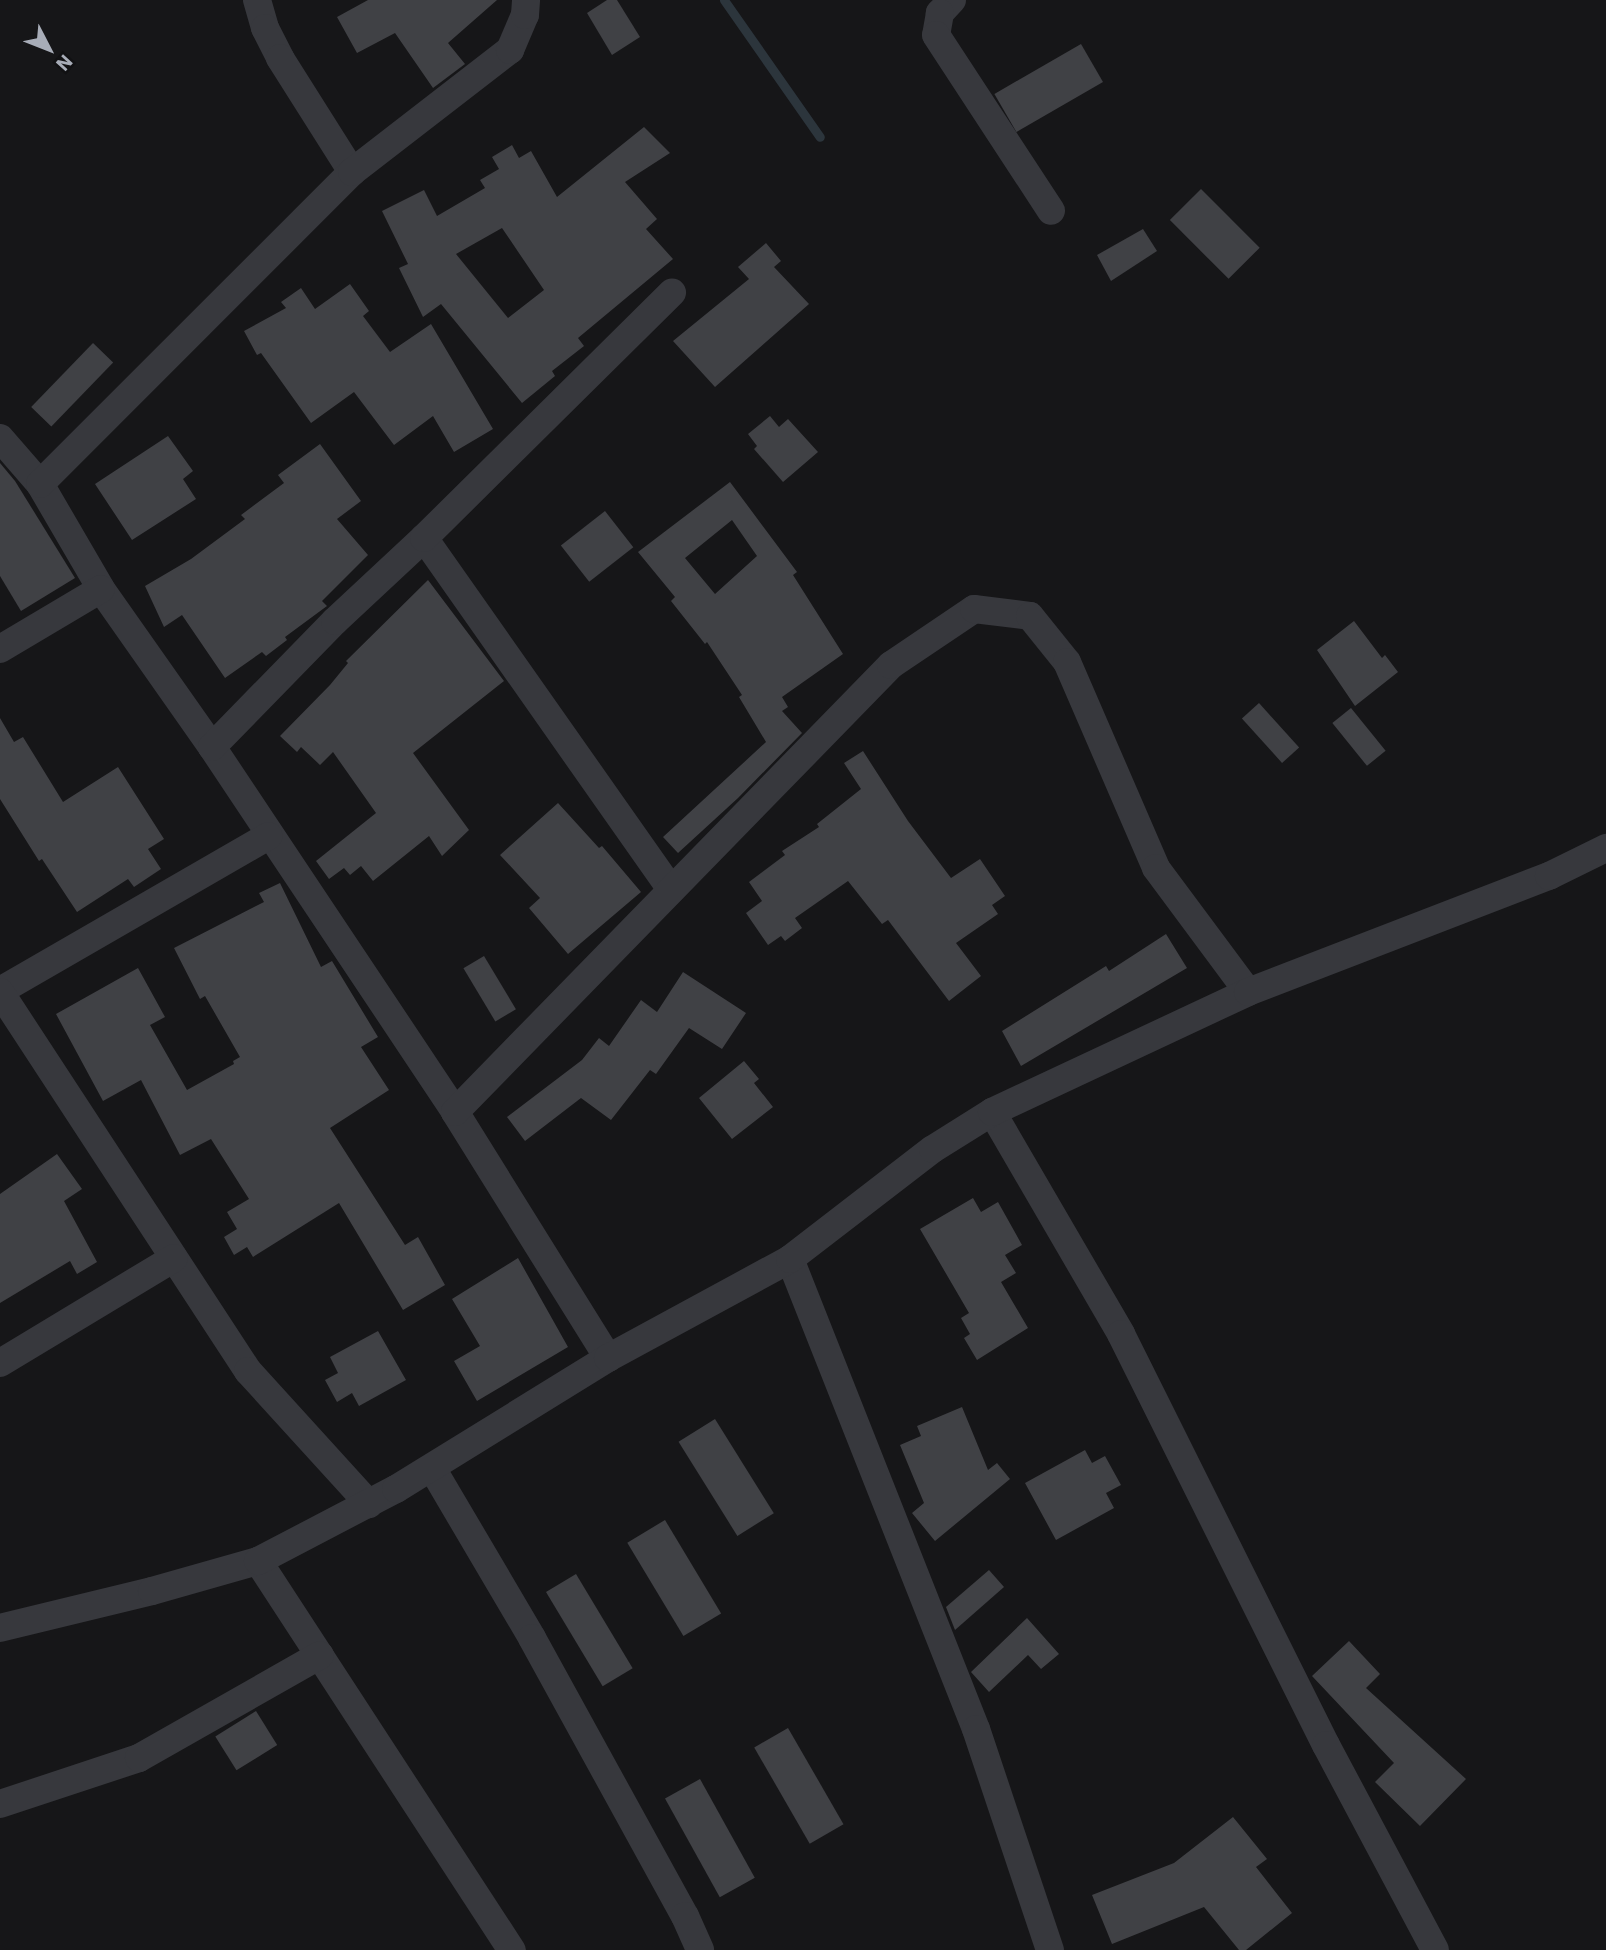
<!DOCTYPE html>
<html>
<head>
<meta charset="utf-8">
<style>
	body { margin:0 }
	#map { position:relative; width:1606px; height:1950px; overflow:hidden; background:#161618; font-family:"IBM Plex Sans",sans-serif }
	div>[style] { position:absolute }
	.stream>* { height:9px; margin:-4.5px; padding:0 4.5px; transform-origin:4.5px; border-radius:4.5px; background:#2c353c }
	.building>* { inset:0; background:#404145; transform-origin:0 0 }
	.street>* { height:28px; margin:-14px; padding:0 14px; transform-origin:14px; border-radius:14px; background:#37383d }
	span { translate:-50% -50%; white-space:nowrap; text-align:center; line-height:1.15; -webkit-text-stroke:7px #111113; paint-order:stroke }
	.north { position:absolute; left:14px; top:14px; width:70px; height:70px; -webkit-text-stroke:5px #111113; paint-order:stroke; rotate:132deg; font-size:19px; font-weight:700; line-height:28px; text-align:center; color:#a8adb8 }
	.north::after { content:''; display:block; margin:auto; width:24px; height:32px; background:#a8adb8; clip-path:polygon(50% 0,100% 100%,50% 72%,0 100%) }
</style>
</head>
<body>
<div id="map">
	<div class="stream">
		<i style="left:724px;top:0;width:167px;rotate:55deg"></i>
	</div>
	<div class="building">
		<i style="clip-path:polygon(368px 0,497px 0,448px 43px,465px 64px,433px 88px,395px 33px,357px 53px,337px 17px)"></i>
		<i style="clip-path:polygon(607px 0,617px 0,640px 37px,612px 55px,587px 13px)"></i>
		<i style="left:1081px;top:44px;width:44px;height:100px;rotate:60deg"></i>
		<i style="clip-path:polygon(evenodd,644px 127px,670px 153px,625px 182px,657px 219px,646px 229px,673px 259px,578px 338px,584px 346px,552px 371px,555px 376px,522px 403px,441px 304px,423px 317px,399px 268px,408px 264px,382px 211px,424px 190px,437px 216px,485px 188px,480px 180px,499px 169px,492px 157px,512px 145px,519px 158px,531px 151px,557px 197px,644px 127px,502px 228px,544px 290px,508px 318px,456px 254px,502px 228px)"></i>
		<i style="left:1201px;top:189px;width:83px;height:44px;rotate:45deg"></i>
		<i style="clip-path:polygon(1143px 229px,1157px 251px,1111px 281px,1097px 255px)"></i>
		<i style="clip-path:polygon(766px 243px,781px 261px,774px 267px,809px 304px,715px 387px,673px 341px,749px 279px,738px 267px)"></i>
		<i style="clip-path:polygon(350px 284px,369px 311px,363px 316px,390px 352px,431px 324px,493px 429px,454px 452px,433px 416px,394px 445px,354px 392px,311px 423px,261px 353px,257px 355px,244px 331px,286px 308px,281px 302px,301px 288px,315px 309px)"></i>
		<i style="left:93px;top:343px;width:28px;height:89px;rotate:44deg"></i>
		<i style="clip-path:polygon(770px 416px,779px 427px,788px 419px,818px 452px,783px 482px,754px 449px,757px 446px,748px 434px)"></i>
		<i style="clip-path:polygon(168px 436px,193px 471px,183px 479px,196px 499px,132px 540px,95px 484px)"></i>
		<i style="clip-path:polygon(320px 444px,361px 501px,337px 519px,368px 555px,322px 601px,327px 606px,285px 637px,287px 640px,266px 656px,262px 652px,225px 678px,182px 615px,164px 627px,145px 586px,191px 559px,245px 519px,241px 515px,284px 483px,278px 475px)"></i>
		<i style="clip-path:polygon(0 463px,15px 481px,75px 578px,21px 611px,0 576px)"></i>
		<i style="clip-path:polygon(evenodd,730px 482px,797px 572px,793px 575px,843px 654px,782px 697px,788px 707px,782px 711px,802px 733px,738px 798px,678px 853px,663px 837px,766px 742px,739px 697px,742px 695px,707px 642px,705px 644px,671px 601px,675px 597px,638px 552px,730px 482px,732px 520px,757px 556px,715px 594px,685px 558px,732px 520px)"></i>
		<i style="left:605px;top:511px;width:46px;height:56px;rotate:52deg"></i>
		<i style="clip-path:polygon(428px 580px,504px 681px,413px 753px,469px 830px,442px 856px,429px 836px,373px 881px,361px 866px,350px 875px,344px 868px,329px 879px,316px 861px,376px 813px,333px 752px,320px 765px,301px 747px,297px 752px,280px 736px,330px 685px,348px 663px,346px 661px)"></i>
		<i style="clip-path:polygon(1354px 621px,1382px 658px,1385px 655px,1398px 672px,1355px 706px,1317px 650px)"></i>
		<i style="left:1259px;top:703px;width:60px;height:23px;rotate:48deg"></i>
		<i style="left:1351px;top:708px;width:55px;height:24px;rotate:51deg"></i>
		<i style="clip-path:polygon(0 718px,14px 742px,23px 737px,63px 802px,118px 767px,164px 839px,148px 849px,161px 869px,134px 887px,128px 879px,77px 912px,42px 859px,39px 861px,0 799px)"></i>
		<i style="clip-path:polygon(863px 751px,908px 821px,951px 878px,980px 859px,1005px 896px,992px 905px,998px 914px,956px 943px,981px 976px,949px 1001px,888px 920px,882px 924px,848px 881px,795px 918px,802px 928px,785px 941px,781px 936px,768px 945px,746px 913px,762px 901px,749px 882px,785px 855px,782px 851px,819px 827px,817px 824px,861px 789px,844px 763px)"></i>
		<i style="clip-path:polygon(558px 803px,599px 848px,602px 846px,641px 892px,568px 954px,529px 908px,540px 898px,500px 855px)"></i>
		<i style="clip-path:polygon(280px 883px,321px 967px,332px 961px,378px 1037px,361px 1047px,389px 1090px,330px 1128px,405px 1245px,418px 1237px,445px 1285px,403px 1310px,339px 1203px,253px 1257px,247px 1247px,234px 1255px,224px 1237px,237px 1229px,227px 1212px,249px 1199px,211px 1139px,180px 1155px,141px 1080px,103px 1101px,56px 1014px,138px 968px,165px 1017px,150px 1025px,187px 1090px,234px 1064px,233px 1061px,240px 1057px,205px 996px,200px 999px,174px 948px,264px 902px,259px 893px)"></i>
		<i style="clip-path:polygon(1166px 934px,1187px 968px,1021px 1066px,1002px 1031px,1106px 966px,1109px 971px)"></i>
		<i style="left:484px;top:956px;width:62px;height:24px;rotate:59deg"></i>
		<i style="clip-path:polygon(683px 972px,746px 1013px,722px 1049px,689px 1028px,656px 1074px,650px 1070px,611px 1120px,581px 1098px,525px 1141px,507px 1117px,582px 1060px,599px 1038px,609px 1046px,641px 1000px,657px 1012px)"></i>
		<i style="clip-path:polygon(744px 1061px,759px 1079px,754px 1083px,773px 1107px,732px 1139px,699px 1098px)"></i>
		<i style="clip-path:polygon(57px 1154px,82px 1189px,64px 1201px,97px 1262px,77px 1274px,70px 1261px,0 1303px,0 1194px)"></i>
		<i style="clip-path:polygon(973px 1198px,981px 1212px,998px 1202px,1022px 1245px,1005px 1255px,1016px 1273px,1001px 1282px,1028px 1328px,977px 1360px,964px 1338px,970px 1334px,961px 1318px,969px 1313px,920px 1229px)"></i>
		<i style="clip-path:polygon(518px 1258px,568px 1347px,477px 1401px,454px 1361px,480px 1346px,452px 1299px)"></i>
		<i style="clip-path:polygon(378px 1331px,406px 1380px,359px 1406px,352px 1393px,337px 1402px,325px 1380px,338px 1373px,330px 1357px)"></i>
		<i style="clip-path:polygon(962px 1407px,988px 1470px,997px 1463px,1010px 1479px,935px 1541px,912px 1513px,924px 1503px,900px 1445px,921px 1436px,917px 1426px)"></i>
		<i style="left:715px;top:1419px;width:111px;height:43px;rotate:58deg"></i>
		<i style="clip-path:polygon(1085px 1450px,1092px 1463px,1105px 1456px,1121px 1485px,1106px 1493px,1114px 1508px,1056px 1540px,1025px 1483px)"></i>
		<i style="left:665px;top:1520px;width:109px;height:44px;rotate:59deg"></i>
		<i style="clip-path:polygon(989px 1570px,1004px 1587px,955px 1630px,946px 1607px)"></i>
		<i style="left:576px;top:1574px;width:110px;height:35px;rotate:59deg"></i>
		<i style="clip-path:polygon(1027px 1618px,1059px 1654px,1041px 1669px,1028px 1655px,989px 1692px,971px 1672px)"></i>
		<i style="clip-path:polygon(1349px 1641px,1380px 1674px,1366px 1688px,1466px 1779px,1420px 1826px,1375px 1782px,1394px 1763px,1312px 1676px)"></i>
		<i style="left:256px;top:1711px;width:40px;height:48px;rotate:58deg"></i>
		<i style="left:788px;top:1728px;width:111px;height:39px;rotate:60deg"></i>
		<i style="left:700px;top:1779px;width:113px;height:40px;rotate:61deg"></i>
		<i style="clip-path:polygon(1233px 1817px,1267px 1859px,1256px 1867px,1292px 1913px,1246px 1950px,1239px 1950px,1204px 1907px,1112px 1944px,1092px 1895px,1174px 1863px)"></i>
	</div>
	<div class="street">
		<i style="left:257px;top:0;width:29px;rotate:74deg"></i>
		<i style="left:265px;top:28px;width:34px;rotate:63deg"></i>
		<i style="left:280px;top:58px;width:135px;rotate:57.7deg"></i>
		<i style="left:952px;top:0;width:18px;rotate:133deg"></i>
		<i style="left:940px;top:13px;width:22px;rotate:100deg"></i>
		<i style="left:936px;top:35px;width:210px;rotate:56.8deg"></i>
		<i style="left:0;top:438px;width:61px;rotate:49deg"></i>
		<i style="left:40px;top:484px;width:121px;rotate:59.8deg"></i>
		<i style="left:101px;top:589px;width:193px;rotate:54.9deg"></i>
		<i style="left:212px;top:747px;width:438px;rotate:56.3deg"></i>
		<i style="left:455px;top:1112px;width:290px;rotate:58.1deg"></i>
		<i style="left:40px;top:484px;width:441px;rotate:-45deg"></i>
		<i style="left:352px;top:172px;width:200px;rotate:-37.7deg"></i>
		<i style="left:510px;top:50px;width:38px;rotate:-67deg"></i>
		<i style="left:525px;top:15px;width:15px;rotate:-86deg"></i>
		<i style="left:424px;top:538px;width:430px;rotate:54.9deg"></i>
		<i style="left:0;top:649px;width:117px;rotate:-30.7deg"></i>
		<i style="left:212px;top:747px;width:176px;rotate:-45.7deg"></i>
		<i style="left:335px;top:621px;width:122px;rotate:-43deg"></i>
		<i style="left:424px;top:538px;width:349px;rotate:-44.7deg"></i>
		<i style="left:0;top:991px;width:310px;rotate:-30deg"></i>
		<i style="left:0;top:992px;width:453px;rotate:56.8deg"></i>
		<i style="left:248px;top:1371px;width:180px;rotate:47.7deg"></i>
		<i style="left:455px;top:1112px;width:624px;rotate:-45.71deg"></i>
		<i style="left:891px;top:665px;width:100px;rotate:-34deg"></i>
		<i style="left:974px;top:609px;width:56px;rotate:7.1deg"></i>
		<i style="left:1030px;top:616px;width:59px;rotate:51.2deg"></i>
		<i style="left:1067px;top:662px;width:224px;rotate:66.6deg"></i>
		<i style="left:1156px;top:868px;width:154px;rotate:53.4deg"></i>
		<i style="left:992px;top:1112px;width:257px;rotate:59.8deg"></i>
		<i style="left:1121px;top:1334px;width:459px;rotate:63.5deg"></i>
		<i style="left:1326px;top:1745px;width:232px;rotate:62deg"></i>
		<i style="left:790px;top:1259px;width:505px;rotate:68.41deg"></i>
		<i style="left:976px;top:1729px;width:233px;rotate:71.5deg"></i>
		<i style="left:0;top:1363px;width:203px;rotate:-31.1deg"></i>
		<i style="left:432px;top:1468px;width:197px;rotate:59.5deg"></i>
		<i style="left:532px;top:1638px;width:317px;rotate:61.2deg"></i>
		<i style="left:685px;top:1916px;width:37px;rotate:66deg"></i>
		<i style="left:258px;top:1561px;width:465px;rotate:56.9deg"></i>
		<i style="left:0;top:1628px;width:156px;rotate:-13.7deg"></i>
		<i style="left:152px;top:1591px;width:110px;rotate:-15.8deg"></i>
		<i style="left:258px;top:1561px;width:156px;rotate:-27.6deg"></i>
		<i style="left:396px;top:1489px;width:249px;rotate:-31.7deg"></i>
		<i style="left:608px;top:1358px;width:207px;rotate:-28.5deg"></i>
		<i style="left:790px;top:1259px;width:180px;rotate:-37.6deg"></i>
		<i style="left:933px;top:1149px;width:70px;rotate:-32.1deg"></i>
		<i style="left:992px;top:1112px;width:283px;rotate:-25.1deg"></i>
		<i style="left:1248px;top:992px;width:323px;rotate:-21.1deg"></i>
		<i style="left:1549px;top:876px;width:64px;rotate:-26.2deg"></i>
		<i style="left:0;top:1804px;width:146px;rotate:-18.3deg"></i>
		<i style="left:139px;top:1758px;width:208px;rotate:-29.6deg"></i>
	</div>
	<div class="north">N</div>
</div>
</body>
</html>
